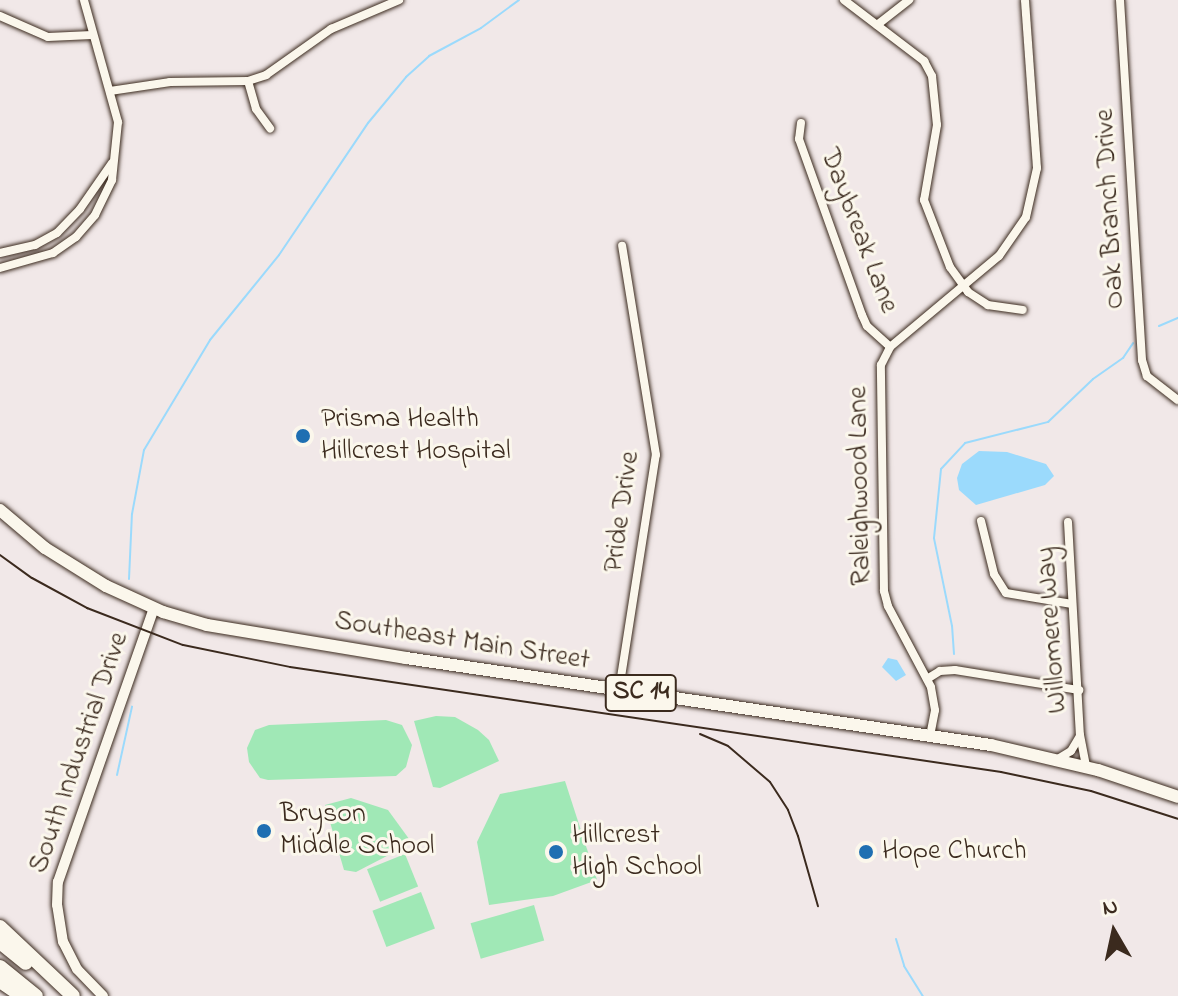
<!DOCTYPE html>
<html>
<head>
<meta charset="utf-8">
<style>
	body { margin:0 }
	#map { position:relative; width:1178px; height:996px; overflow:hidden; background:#f1e8e8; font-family:"Indie Flower",sans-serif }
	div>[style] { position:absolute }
	.green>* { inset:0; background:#a0e8b6; transform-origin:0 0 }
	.water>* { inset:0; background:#9bdafc }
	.stream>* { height:2px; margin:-1px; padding:0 1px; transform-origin:1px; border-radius:1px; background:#9bdafc }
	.roads { filter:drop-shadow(0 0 2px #3b2a1e) drop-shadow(0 0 2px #3b2a1e) }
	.minor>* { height:8px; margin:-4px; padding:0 4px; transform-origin:4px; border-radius:4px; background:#fbf7ec }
	.tertiary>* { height:10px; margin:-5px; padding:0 5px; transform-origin:5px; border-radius:5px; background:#fbf7ec }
	.primary>* { height:12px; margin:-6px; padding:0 6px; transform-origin:6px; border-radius:6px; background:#fbf7ec }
	.motorway>* { height:14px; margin:-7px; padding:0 7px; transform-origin:7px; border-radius:7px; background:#fbf7ec }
	.rail>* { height:2px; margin:-1px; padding:0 1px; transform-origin:1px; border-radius:1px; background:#3b2a1e }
	.dots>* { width:22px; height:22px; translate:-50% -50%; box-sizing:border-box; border:4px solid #fbf7ec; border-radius:50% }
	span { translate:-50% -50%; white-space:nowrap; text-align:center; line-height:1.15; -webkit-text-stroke:6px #fbf7ec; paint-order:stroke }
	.shield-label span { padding:2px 6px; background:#fbf7ec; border:2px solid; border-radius:6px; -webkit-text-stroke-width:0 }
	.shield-label { font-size:26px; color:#3b2a1e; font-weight:700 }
	.street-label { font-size:28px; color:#3b2a1e }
	.poi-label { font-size:28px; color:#3b2a1e }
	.left { translate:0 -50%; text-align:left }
	.north { position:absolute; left:1074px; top:892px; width:80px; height:80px; -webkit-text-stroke:6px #fbf7ec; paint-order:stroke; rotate:351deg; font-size:22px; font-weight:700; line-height:32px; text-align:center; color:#3b2a1e }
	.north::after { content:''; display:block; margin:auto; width:28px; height:36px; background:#3b2a1e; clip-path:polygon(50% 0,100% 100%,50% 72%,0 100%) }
</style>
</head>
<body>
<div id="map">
	<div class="green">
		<i style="clip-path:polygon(436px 716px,455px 717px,478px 730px,489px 740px,499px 761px,440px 788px,433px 787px,414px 721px)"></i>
		<i style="clip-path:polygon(386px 720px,402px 725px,412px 745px,406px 767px,396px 776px,268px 780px,260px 778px,249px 762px,247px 748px,255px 730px,269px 725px)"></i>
		<i style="clip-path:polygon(565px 781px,597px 880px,553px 896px,489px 905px,477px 842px,500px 794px)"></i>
		<i style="clip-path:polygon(351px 798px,388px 810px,412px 843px,356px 872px,344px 870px,325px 805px)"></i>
		<i style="left:405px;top:854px;width:35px;height:41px;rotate:68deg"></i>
		<i style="left:421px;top:892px;width:39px;height:52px;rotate:69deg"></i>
		<i style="left:534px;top:905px;width:37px;height:66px;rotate:74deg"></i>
	</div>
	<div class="water">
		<i style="clip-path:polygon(979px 451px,1007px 452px,1046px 464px,1054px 476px,1045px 485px,976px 505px,959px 490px,957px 478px,962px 464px)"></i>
		<i style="clip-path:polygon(888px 658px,897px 660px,906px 675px,896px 681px,882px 667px)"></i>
	</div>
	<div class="stream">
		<i style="left:1159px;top:326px;width:21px;rotate:-23deg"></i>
		<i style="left:129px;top:579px;width:65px;rotate:-87.4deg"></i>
		<i style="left:132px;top:514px;width:65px;rotate:-79.4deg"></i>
		<i style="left:144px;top:450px;width:128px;rotate:-59deg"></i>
		<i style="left:210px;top:340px;width:109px;rotate:-50.9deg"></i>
		<i style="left:279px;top:255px;width:159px;rotate:-56deg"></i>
		<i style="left:368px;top:123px;width:60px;rotate:-50.4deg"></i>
		<i style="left:406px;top:77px;width:31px;rotate:-42deg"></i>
		<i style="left:429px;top:56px;width:59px;rotate:-28.3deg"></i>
		<i style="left:481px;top:28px;width:47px;rotate:-36.4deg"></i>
		<i style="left:954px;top:654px;width:28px;rotate:-94deg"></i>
		<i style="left:952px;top:626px;width:90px;rotate:-101.6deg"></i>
		<i style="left:934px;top:538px;width:69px;rotate:-84.2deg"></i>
		<i style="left:941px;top:469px;width:35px;rotate:-47deg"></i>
		<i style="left:965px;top:443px;width:86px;rotate:-14.2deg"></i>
		<i style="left:1048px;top:422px;width:62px;rotate:-43.7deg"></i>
		<i style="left:1093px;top:379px;width:37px;rotate:-35deg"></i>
		<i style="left:1123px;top:358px;width:18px;rotate:-56deg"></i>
		<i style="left:117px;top:775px;width:70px;rotate:-77.6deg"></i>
		<i style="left:896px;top:939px;width:28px;rotate:73deg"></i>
		<i style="left:904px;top:966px;width:36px;rotate:58deg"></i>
	</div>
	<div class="roads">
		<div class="minor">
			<i style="left:844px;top:0;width:101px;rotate:37.3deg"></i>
			<i style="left:924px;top:61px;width:17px;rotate:62deg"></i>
			<i style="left:932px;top:76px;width:49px;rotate:84.2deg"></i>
			<i style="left:937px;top:125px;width:76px;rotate:99.8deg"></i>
			<i style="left:924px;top:200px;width:72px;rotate:68.8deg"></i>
			<i style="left:950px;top:267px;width:31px;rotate:54deg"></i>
			<i style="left:968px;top:292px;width:24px;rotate:33deg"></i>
			<i style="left:988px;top:305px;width:35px;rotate:8deg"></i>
			<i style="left:1120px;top:0;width:361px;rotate:86.5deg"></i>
			<i style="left:1142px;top:360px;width:17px;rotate:73deg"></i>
			<i style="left:1147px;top:376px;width:39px;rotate:38deg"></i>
			<i style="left:0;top:16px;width:52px;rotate:23.6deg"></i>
			<i style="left:48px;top:37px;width:44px;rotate:-2.6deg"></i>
			<i style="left:877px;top:25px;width:41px;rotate:-38deg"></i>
			<i style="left:248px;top:81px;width:29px;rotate:74deg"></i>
			<i style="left:256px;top:109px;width:24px;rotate:54deg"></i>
			<i style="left:110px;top:91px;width:61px;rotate:-8.5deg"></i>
			<i style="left:170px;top:82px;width:78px;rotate:-0.7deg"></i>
			<i style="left:248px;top:81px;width:19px;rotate:-18deg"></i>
			<i style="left:266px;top:75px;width:80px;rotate:-35.3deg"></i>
			<i style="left:331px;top:29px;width:74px;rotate:-23.1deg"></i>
			<i style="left:801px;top:123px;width:16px;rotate:97deg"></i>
			<i style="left:799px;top:139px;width:187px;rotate:70.3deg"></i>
			<i style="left:862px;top:315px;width:12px;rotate:66deg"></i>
			<i style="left:867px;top:326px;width:31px;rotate:42deg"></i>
			<i style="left:0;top:253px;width:36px;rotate:-13deg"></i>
			<i style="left:35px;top:245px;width:25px;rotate:-29deg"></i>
			<i style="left:57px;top:233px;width:33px;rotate:-46deg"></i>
			<i style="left:80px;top:209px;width:56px;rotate:-55.2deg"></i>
			<i style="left:0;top:268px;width:55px;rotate:-15.8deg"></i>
			<i style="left:53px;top:253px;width:28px;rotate:-35deg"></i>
			<i style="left:76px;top:237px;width:29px;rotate:-49deg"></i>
			<i style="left:95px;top:215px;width:39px;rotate:-64deg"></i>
			<i style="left:112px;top:180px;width:58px;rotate:-84.1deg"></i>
			<i style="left:118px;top:122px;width:127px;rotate:-105.6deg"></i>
			<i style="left:981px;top:521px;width:55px;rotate:76.2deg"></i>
			<i style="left:994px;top:574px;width:22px;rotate:58deg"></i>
			<i style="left:1006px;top:593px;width:67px;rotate:9.5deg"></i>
			<i style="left:1068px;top:522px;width:213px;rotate:86.8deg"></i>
			<i style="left:1080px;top:735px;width:33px;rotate:79deg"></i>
			<i style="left:927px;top:679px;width:15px;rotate:-32deg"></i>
			<i style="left:940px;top:671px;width:15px;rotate:-4deg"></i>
			<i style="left:955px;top:670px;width:126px;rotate:9.2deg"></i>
			<i style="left:619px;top:690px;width:238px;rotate:-81.1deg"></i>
			<i style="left:656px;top:455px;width:212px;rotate:-99.2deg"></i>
			<i style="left:930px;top:736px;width:26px;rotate:-79deg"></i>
			<i style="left:935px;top:710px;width:23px;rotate:-100deg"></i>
			<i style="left:931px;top:687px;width:92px;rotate:-118deg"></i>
			<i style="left:888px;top:606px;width:16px;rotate:-105deg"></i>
			<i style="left:884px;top:591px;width:226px;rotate:-90.8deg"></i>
			<i style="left:881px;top:365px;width:20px;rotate:-63deg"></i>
			<i style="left:890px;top:347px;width:142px;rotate:-39.9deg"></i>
			<i style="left:999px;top:256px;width:47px;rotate:-55.3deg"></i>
			<i style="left:1026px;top:217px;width:50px;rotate:-77.3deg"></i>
			<i style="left:1037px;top:168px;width:168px;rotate:-94.1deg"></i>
			<i style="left:1058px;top:759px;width:15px;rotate:-32deg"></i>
			<i style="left:1071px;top:751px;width:17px;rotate:-59deg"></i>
		</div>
		<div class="tertiary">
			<i style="left:103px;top:996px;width:37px;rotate:-134deg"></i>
			<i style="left:77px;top:969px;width:30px;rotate:-117deg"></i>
			<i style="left:63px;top:942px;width:37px;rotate:-99deg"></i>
			<i style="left:57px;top:905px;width:23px;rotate:-88deg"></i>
			<i style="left:58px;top:882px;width:290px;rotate:-70.7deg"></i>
		</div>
		<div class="primary">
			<i style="left:0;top:510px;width:59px;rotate:40.2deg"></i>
			<i style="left:45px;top:548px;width:72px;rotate:31.9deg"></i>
			<i style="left:106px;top:586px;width:63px;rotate:24.5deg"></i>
			<i style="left:163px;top:612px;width:46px;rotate:16.5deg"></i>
			<i style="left:207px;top:625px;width:202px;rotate:9.4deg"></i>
			<i style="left:406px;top:658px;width:591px;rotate:8.46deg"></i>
			<i style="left:991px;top:745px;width:110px;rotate:13.2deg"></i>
			<i style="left:1098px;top:770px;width:84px;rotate:18.6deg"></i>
		</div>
		<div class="motorway">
			<i style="left:0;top:927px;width:100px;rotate:43.4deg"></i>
			<i style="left:0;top:942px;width:33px;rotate:39deg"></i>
			<i style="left:0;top:967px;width:46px;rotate:38.9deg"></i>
			<i style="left:0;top:981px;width:27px;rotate:34deg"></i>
		</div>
	</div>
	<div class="rail">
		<i style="left:0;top:555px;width:39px;rotate:36deg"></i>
		<i style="left:32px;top:578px;width:63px;rotate:28.6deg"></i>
		<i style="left:87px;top:608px;width:103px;rotate:21.1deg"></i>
		<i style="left:183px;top:645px;width:109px;rotate:11.6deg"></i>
		<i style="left:290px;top:667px;width:719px;rotate:8.4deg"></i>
		<i style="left:1001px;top:772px;width:92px;rotate:11.9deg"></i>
		<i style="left:1091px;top:791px;width:91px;rotate:17.8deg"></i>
		<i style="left:700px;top:734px;width:30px;rotate:23deg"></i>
		<i style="left:728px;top:746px;width:55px;rotate:40.6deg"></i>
		<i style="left:770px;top:782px;width:33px;rotate:57deg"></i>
		<i style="left:788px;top:810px;width:28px;rotate:69deg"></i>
		<i style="left:798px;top:836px;width:73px;rotate:74.1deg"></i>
	</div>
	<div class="dots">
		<i style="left:303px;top:436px;background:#1f6fb2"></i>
		<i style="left:264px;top:831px;background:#1f6fb2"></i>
		<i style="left:556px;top:852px;background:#1f6fb2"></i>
		<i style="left:866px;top:852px;background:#1f6fb2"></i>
	</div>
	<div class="shield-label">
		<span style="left:641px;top:693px">SC 14</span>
	</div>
	<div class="street-label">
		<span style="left:1111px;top:209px;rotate:-93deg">Oak Branch Drive</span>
		<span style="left:858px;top:231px;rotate:69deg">Daybreak Lane</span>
		<span style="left:861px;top:486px;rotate:-91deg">Raleighwood Lane</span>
		<span style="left:623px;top:512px;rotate:-82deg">Pride Drive</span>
		<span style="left:1053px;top:630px;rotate:-94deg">Willomere Way</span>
		<span style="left:462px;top:642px;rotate:9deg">Southeast Main Street</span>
		<span style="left:80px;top:753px;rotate:-71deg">South Industrial Drive</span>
	</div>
	<div class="poi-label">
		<span class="left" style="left:321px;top:436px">Prisma Health<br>Hillcrest Hospital</span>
		<span class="left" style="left:280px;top:831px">Bryson<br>Middle School</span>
		<span class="left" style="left:572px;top:852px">Hillcrest<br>High School</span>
		<span class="left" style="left:882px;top:852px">Hope Church</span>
	</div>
	<div class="north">N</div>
</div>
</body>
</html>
